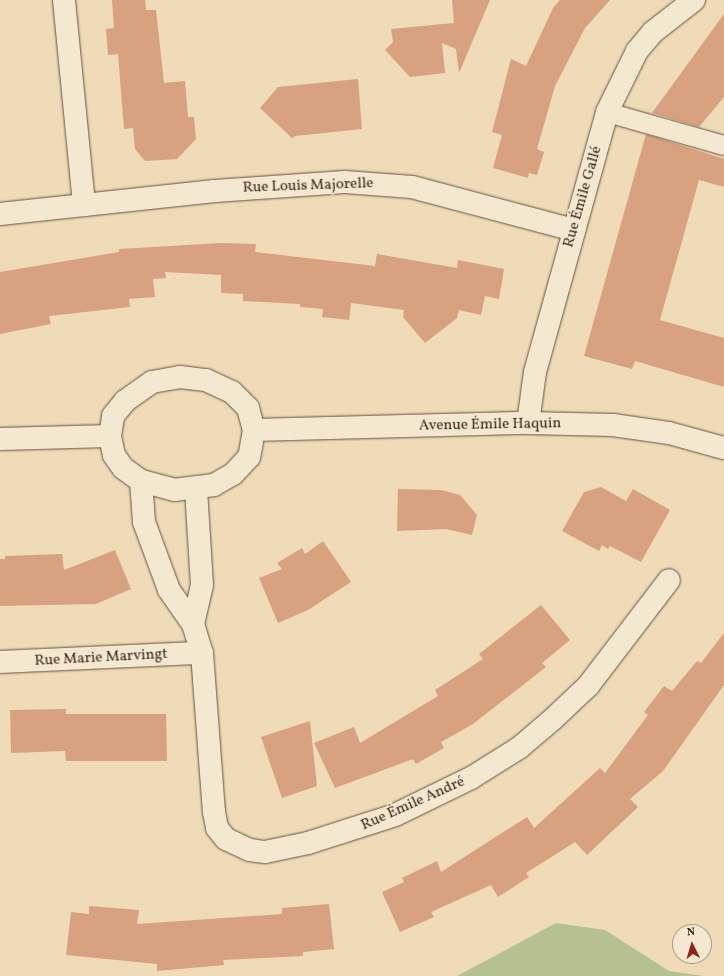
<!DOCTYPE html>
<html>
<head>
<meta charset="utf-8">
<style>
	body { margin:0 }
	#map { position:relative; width:724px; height:976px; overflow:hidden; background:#efdbb7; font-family:Vollkorn,serif }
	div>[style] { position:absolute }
	.green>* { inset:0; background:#b5c191 }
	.building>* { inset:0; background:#d8a17f }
	.roads { filter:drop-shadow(0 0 1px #675343) drop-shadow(0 0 1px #675343) }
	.service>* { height:19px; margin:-9.5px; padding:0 9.5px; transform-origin:9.5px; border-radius:9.5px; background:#f5e8d0 }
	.minor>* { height:22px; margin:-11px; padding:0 11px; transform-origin:11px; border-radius:11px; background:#f5e8d0 }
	span { translate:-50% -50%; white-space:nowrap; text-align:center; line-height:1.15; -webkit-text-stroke:3.5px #f5e8d0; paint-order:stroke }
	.street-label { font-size:15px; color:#3a261c }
	.north { position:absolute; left:672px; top:924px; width:40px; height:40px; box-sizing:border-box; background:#f5e8d0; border:1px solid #aa9a88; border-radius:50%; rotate:355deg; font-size:11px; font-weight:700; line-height:16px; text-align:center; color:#3a261c }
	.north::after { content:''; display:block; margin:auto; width:14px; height:18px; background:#8f2418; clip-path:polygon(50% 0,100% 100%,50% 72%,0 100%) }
</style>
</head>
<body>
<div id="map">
	<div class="green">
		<i style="clip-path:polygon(556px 923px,605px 930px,669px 971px,704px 976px,457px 976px)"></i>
	</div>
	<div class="building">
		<i style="clip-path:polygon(112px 0,145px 0,146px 10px,156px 10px,164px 83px,185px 81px,188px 117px,194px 117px,196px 139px,177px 159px,145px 161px,135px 149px,133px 128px,124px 129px,118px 54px,108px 55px,106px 29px,114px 28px)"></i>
		<i style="clip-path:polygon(452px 0,490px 0,459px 73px,456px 49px,442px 43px,445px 73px,410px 77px,385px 50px,393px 42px,391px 29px,454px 23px)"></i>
		<i style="clip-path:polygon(560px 0,610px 0,585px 28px,555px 86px,537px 149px,544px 152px,537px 175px,529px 173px,528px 178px,493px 168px,502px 135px,492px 132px,511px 59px,526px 66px,553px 8px)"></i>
		<i style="clip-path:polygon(724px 14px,724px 97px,699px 127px,652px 113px)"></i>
		<i style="clip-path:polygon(358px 79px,362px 129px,295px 136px,292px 138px,260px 108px,278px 87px)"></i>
		<i style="clip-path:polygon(646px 134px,724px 159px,724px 187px,699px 180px,660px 320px,724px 338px,724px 387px,635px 361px,632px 369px,584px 356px)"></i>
		<i style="clip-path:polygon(221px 243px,256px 244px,255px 252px,375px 266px,377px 254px,457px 268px,458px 260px,504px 269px,499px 299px,485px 296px,481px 315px,459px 310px,457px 318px,425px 343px,403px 317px,404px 310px,351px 303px,349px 320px,322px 317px,323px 309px,300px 307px,300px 304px,243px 301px,243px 294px,221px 293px,221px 275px,165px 272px,166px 278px,153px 279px,155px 297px,129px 299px,130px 307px,49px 316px,51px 324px,0 334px,0 272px,119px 252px,119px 249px)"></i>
		<i style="clip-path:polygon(601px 487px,626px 501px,633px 489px,670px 510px,641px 562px,610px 546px,608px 549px,602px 545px,599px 551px,562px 531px,584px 492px)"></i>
		<i style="clip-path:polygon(398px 489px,441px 490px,460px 495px,477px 515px,472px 535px,446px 529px,397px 531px)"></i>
		<i style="clip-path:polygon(323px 541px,351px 582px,308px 610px,278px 623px,259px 578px,282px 569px,277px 563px,302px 548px,305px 554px)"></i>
		<i style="clip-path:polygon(115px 550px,131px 589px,96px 604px,0 606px,0 559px,5px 559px,5px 556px,62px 554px,64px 570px)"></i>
		<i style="clip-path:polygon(541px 605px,570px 640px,542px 663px,546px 667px,473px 724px,441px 742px,444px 748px,416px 764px,413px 759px,335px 788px,314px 743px,354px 727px,360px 743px,438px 696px,435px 690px,483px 659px,479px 654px)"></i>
		<i style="clip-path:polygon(724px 633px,724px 685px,663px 771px,630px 799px,638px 807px,587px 855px,575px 842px,526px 873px,529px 877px,498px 897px,491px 885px,431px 912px,434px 917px,400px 932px,382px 892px,404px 882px,402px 878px,437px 861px,441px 872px,527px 817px,534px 828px,600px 768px,605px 773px,648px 715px,644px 712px,664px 686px,672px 691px,697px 661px,701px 663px)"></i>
		<i style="clip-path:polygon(66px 709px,66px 714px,166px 714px,167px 761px,66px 761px,65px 751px,11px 753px,10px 710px)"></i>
		<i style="clip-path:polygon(310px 721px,317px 786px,282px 798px,261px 737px)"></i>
		<i style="clip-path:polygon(329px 904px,334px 949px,303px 952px,303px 956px,223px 960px,224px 965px,157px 971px,157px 964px,66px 955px,71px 912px,89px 914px,89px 906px,139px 910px,137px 924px,282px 914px,282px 908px)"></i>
	</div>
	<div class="roads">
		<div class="service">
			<i style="left:607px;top:112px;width:122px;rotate:15.8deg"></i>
		</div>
		<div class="minor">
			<i style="left:64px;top:0;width:206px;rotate:84.4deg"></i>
			<i style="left:0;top:214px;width:216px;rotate:-6.1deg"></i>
			<i style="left:215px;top:191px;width:130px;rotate:-4deg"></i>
			<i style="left:345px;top:182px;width:67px;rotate:4.3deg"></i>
			<i style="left:412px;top:187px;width:168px;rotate:14.9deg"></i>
			<i style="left:180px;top:377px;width:26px;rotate:7deg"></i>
			<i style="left:206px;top:380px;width:29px;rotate:25deg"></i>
			<i style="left:232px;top:392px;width:23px;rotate:45deg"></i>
			<i style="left:248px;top:408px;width:23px;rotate:75deg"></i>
			<i style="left:254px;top:430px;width:27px;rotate:100deg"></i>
			<i style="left:249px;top:457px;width:23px;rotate:133deg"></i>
			<i style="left:233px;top:474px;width:22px;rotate:150deg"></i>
			<i style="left:214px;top:485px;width:39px;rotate:173deg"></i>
			<i style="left:175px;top:490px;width:35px;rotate:-165deg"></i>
			<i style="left:141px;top:481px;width:22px;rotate:-144deg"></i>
			<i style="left:123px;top:468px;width:16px;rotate:-125deg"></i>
			<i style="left:114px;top:455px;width:19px;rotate:-102deg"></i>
			<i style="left:110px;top:436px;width:20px;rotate:-81deg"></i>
			<i style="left:113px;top:416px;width:19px;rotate:-51deg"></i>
			<i style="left:125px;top:401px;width:33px;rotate:-35deg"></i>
			<i style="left:152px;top:382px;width:28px;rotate:-10deg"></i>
			<i style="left:528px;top:423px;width:51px;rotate:-82.2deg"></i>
			<i style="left:535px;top:372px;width:270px;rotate:-74.5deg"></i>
			<i style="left:607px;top:112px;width:68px;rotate:-63.8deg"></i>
			<i style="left:637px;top:51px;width:25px;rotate:-50deg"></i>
			<i style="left:653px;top:32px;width:52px;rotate:-38deg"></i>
			<i style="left:254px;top:430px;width:274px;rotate:-1.5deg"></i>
			<i style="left:528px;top:423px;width:85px;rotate:1.3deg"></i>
			<i style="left:613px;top:425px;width:57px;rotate:8.1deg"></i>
			<i style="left:669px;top:433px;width:57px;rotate:15.3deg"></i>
			<i style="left:0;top:439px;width:110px;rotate:-1.6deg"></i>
			<i style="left:141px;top:481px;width:41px;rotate:85.8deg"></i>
			<i style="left:144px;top:522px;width:72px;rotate:69.8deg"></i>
			<i style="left:169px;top:590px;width:42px;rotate:54.8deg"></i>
			<i style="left:193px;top:624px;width:30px;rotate:73deg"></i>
			<i style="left:202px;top:653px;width:159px;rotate:85.7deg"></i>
			<i style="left:214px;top:812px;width:16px;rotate:79deg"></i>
			<i style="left:217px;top:828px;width:14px;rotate:51deg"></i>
			<i style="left:226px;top:839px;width:26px;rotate:25deg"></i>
			<i style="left:250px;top:850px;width:15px;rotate:8deg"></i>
			<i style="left:265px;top:852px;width:44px;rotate:-11.8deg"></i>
			<i style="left:308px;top:843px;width:91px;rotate:-17.8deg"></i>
			<i style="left:395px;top:815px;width:85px;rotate:-26deg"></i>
			<i style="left:471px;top:778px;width:57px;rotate:-32deg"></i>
			<i style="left:519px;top:748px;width:45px;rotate:-40.5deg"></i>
			<i style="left:553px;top:719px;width:48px;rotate:-43.3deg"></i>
			<i style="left:588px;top:686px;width:133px;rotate:-52.6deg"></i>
			<i style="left:193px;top:624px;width:40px;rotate:-77deg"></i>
			<i style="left:202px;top:585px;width:96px;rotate:-93.6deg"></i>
			<i style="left:0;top:662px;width:202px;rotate:-2.6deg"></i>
		</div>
	</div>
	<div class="street-label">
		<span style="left:308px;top:186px;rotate:-2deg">Rue Louis Majorelle</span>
		<span style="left:583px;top:197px;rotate:-74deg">Rue Émile Gallé</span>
		<span style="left:490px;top:425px;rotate:-1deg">Avenue Émile Haquin</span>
		<span style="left:101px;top:658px;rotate:-3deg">Rue Marie Marvingt</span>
		<span style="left:413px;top:804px;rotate:-24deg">Rue Émile André</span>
	</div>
	<div class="north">N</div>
</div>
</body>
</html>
